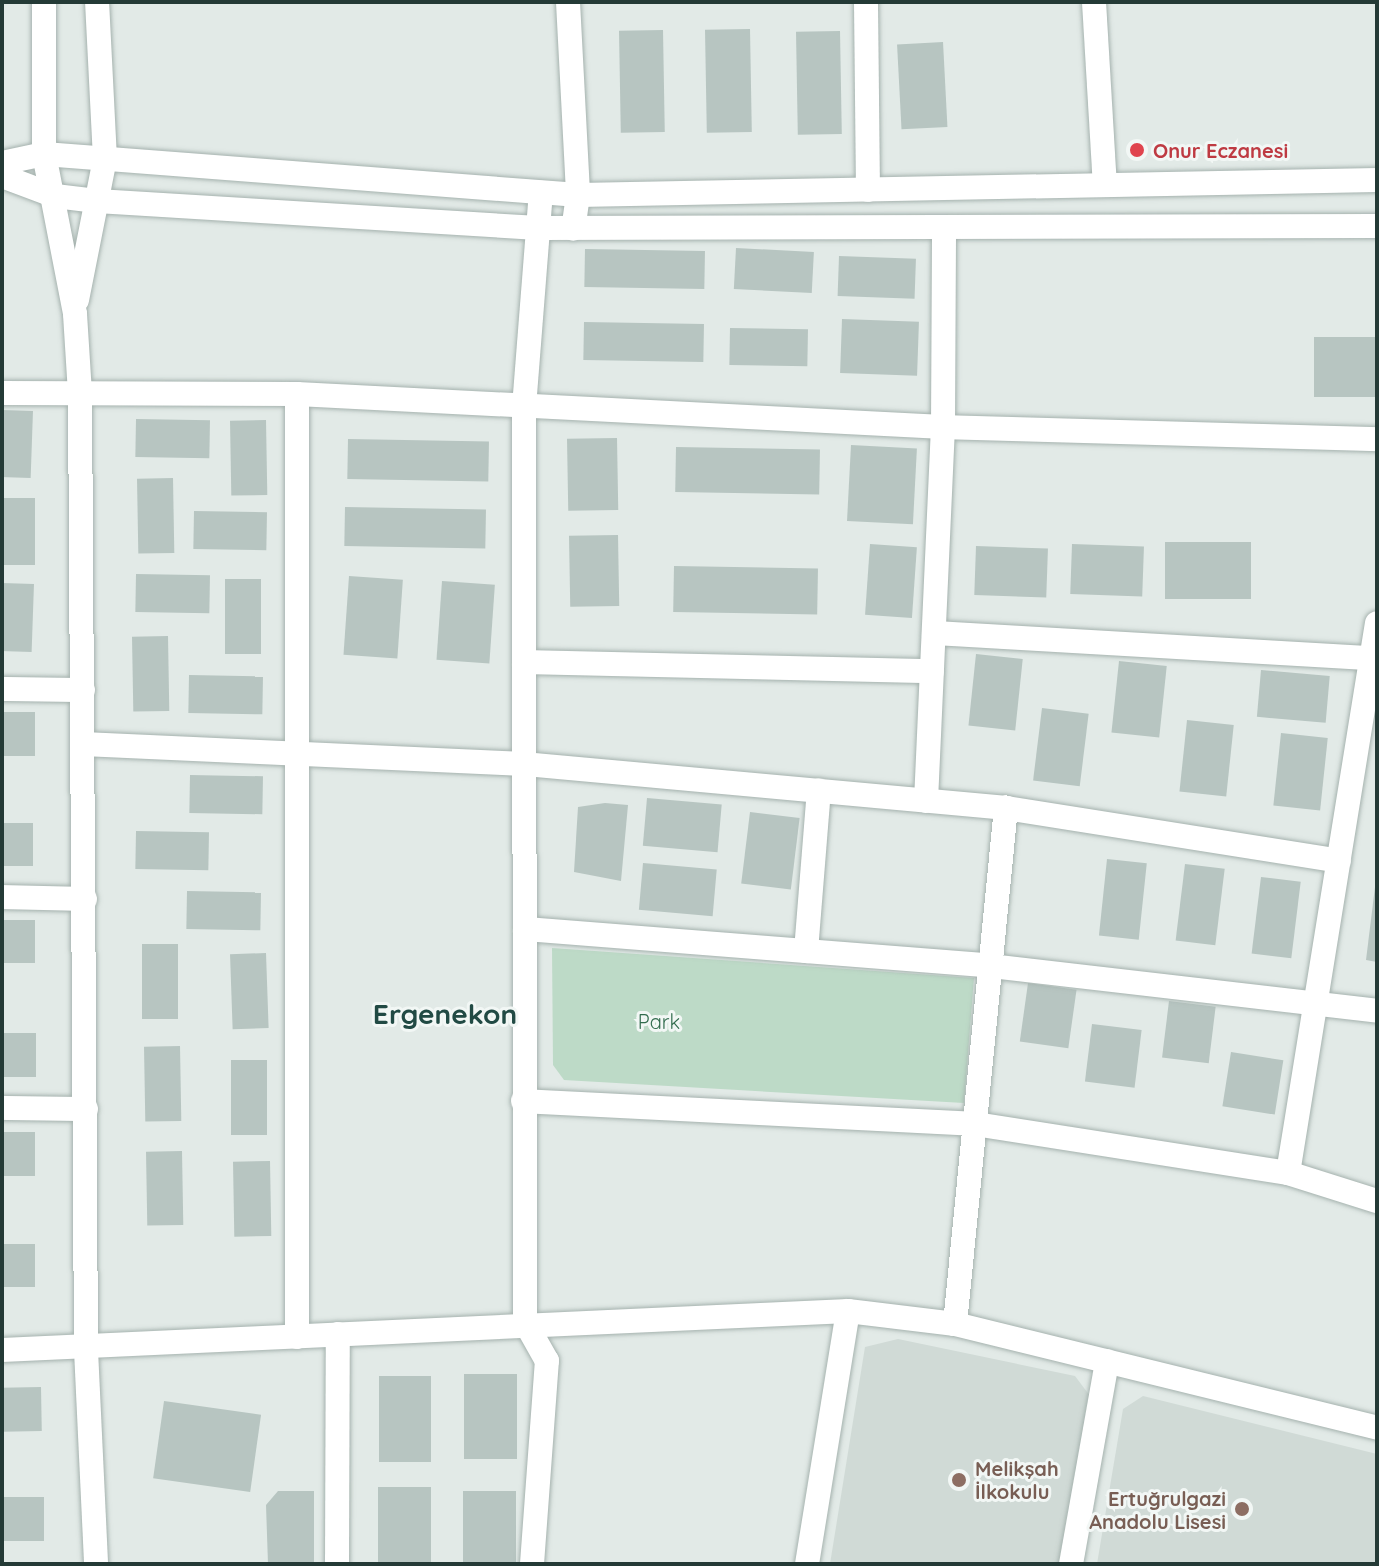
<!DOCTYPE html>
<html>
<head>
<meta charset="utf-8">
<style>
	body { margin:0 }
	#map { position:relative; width:1379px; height:1566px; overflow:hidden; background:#e2eae7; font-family:Quicksand,sans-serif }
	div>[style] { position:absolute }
	.built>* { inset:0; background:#d0dad6 }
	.green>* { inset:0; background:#bddac7 }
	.building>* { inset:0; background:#b7c5c1; transform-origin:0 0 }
	.roads { filter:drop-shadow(0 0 2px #a5b2ae) drop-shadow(0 0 2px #a5b2ae) }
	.street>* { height:24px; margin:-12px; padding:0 12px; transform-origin:12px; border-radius:12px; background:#fff }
	.secondary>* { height:24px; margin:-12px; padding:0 12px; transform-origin:12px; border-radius:12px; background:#fff }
	.dots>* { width:22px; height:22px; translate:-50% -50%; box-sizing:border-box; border:4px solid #f2f7f5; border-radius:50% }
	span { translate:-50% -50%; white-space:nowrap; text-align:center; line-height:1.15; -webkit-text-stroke:6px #f2f7f5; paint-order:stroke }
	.health-label { font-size:20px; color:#be3a42; font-weight:700 }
	.left { translate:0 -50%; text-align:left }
	.park-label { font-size:20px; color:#326c4e }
	.education-label { font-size:20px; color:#785e54; font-weight:700 }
	.right { translate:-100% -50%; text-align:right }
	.district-label { font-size:28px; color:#214a44; font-weight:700 }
	.frame { position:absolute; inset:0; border:4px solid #243a36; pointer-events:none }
</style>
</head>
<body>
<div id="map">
	<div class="built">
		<i style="clip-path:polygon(898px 1339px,1075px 1376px,1090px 1396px,1060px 1564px,830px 1564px,865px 1347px)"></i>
		<i style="clip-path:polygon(1143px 1396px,1377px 1454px,1377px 1564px,1097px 1564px,1123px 1409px)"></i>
	</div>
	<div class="green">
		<i style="clip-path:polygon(552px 948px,974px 978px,964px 1103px,564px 1080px,553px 1065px)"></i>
	</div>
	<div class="building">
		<i style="left:750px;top:29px;width:103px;height:45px;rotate:89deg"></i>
		<i style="left:663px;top:30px;width:102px;height:44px;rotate:89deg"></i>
		<i style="left:840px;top:31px;width:103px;height:44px;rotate:89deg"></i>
		<i style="left:943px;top:42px;width:85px;height:46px;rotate:87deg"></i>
		<i style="left:736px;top:248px;width:78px;height:41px;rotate:3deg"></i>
		<i style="left:585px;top:249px;width:120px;height:38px;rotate:1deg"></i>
		<i style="left:839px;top:256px;width:77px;height:40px;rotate:2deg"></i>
		<i style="left:842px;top:319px;width:77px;height:54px;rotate:2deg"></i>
		<i style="left:584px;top:322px;width:120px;height:38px;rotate:1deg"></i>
		<i style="left:730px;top:328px;width:78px;height:37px;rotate:1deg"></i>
		<i style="left:1377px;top:337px;width:60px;height:63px;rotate:90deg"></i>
		<i style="left:2px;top:410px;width:31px;height:67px;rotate:2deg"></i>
		<i style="left:136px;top:419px;width:74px;height:38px;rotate:1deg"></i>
		<i style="left:266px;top:420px;width:75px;height:36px;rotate:89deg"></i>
		<i style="left:617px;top:438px;width:72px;height:50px;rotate:89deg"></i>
		<i style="left:348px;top:439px;width:141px;height:40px;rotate:1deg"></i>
		<i style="left:851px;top:445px;width:66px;height:76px;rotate:3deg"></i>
		<i style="left:676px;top:447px;width:144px;height:45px;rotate:1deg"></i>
		<i style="left:173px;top:478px;width:75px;height:36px;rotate:89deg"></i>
		<i style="left:2px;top:498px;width:33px;height:67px"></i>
		<i style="left:345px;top:507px;width:141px;height:39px;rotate:1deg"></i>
		<i style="left:194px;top:511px;width:73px;height:38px;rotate:1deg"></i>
		<i style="left:618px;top:535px;width:71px;height:49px;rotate:89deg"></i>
		<i style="left:1251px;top:542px;width:57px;height:86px;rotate:90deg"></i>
		<i style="left:870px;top:544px;width:47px;height:71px;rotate:4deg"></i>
		<i style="left:1072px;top:544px;width:72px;height:50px;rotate:2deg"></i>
		<i style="left:976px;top:546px;width:72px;height:49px;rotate:2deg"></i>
		<i style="left:674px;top:566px;width:144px;height:46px;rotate:1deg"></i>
		<i style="left:136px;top:574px;width:74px;height:38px;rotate:1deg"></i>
		<i style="left:349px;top:576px;width:54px;height:79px;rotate:4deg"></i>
		<i style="left:225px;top:579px;width:36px;height:75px"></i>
		<i style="left:442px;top:581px;width:53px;height:79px;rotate:4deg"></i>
		<i style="left:2px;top:583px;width:32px;height:68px;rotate:2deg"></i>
		<i style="left:168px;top:636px;width:75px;height:36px;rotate:89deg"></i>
		<i style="left:976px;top:654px;width:47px;height:72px;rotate:6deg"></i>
		<i style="left:1119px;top:661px;width:48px;height:72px;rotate:6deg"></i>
		<i style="left:1261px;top:670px;width:69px;height:47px;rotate:5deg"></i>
		<i style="left:189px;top:675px;width:74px;height:38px;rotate:1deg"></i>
		<i style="left:1042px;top:708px;width:47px;height:73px;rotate:7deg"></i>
		<i style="left:35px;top:712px;width:44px;height:33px;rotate:90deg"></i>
		<i style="left:1187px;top:720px;width:47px;height:72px;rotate:6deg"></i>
		<i style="left:1281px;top:733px;width:47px;height:73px;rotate:6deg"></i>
		<i style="left:190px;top:775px;width:73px;height:38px;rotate:1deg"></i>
		<i style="left:647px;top:798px;width:75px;height:48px;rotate:5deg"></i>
		<i style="clip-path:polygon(605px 803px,628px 805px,621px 881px,574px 872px,578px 807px)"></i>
		<i style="left:750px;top:812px;width:50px;height:72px;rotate:7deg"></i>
		<i style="left:2px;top:823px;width:31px;height:43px"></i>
		<i style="left:136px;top:831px;width:73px;height:38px;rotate:1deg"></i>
		<i style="left:1107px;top:859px;width:40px;height:77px;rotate:6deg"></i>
		<i style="left:643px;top:863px;width:74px;height:47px;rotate:5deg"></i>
		<i style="left:1185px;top:864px;width:40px;height:77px;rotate:7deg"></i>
		<i style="left:1261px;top:877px;width:40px;height:77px;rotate:7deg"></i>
		<i style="clip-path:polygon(1375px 887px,1377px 887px,1377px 962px,1366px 960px)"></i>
		<i style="left:187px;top:891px;width:74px;height:38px;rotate:1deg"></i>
		<i style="left:2px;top:920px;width:33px;height:43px"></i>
		<i style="left:142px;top:944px;width:36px;height:75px"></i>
		<i style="left:266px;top:953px;width:75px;height:36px;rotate:88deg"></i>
		<i style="left:1028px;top:983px;width:49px;height:59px;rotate:8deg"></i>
		<i style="left:1169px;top:1001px;width:47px;height:57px;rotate:7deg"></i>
		<i style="left:1092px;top:1024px;width:50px;height:58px;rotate:7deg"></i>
		<i style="left:36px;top:1033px;width:44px;height:34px;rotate:90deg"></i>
		<i style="left:180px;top:1046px;width:75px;height:36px;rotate:89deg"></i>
		<i style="left:1231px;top:1052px;width:53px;height:55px;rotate:9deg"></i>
		<i style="left:231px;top:1060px;width:36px;height:75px"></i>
		<i style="left:2px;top:1132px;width:33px;height:44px"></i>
		<i style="left:182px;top:1151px;width:74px;height:36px;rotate:89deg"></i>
		<i style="left:270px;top:1161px;width:75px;height:37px;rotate:89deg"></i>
		<i style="left:2px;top:1244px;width:33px;height:43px"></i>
		<i style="left:464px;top:1374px;width:53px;height:85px"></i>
		<i style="left:431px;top:1376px;width:86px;height:52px;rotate:90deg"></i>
		<i style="left:41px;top:1387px;width:44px;height:39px;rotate:89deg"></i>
		<i style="left:164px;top:1401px;width:98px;height:78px;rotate:8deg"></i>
		<i style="left:431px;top:1487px;width:77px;height:53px;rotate:90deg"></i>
		<i style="clip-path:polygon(278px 1491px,314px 1491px,314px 1564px,268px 1564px,266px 1505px)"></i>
		<i style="left:463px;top:1491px;width:53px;height:73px"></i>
		<i style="left:44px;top:1497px;width:44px;height:42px;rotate:90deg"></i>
	</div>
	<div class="roads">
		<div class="street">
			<i style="left:568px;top:2px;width:193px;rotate:87deg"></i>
			<i style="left:578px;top:195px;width:34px;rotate:98deg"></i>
			<i style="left:866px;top:2px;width:188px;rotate:89.4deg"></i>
			<i style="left:1094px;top:2px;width:183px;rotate:86.6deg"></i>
			<i style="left:2px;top:393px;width:295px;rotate:0.2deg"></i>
			<i style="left:297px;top:394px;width:647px;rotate:2.92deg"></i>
			<i style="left:943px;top:427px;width:434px;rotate:1.6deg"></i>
			<i style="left:297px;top:394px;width:943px;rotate:90deg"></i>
			<i style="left:934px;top:633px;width:439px;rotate:3.3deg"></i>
			<i style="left:524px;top:662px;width:408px;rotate:1.3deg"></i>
			<i style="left:2px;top:689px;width:81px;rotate:0.7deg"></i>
			<i style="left:84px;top:744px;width:440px;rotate:2.6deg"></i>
			<i style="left:524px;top:764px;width:484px;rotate:5.2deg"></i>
			<i style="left:1006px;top:808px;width:337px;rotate:9deg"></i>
			<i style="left:926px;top:801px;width:374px;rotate:-87.4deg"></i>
			<i style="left:943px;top:427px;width:200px;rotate:-89.7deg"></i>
			<i style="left:2px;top:897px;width:83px;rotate:1.4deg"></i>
			<i style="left:525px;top:929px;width:467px;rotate:4.5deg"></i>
			<i style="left:991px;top:966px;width:389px;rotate:6.6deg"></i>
			<i style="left:806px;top:951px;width:161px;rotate:-85.4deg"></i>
			<i style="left:523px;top:1101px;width:453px;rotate:2.9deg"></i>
			<i style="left:975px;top:1124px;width:317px;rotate:8.9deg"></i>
			<i style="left:1288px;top:1173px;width:93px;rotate:17.5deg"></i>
			<i style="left:2px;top:1108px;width:84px;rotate:0.7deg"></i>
			<i style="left:1288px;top:1173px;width:557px;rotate:-80.81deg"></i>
			<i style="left:955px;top:1324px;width:519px;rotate:-84.36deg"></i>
			<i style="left:86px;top:1350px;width:214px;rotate:87.3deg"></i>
			<i style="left:337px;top:1564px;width:230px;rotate:-89.8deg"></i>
			<i style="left:532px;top:1564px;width:204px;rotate:-85.8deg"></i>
			<i style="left:547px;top:1361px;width:45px;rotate:-119.4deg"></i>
			<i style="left:525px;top:1322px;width:915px;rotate:-90.06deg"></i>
			<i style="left:524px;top:407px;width:215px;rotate:-85.5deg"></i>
			<i style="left:807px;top:1564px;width:256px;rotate:-80.8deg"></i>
			<i style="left:1071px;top:1564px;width:206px;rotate:-79.9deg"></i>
		</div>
		<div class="secondary">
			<i style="left:44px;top:2px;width:152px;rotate:90deg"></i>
			<i style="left:44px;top:154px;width:163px;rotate:79deg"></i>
			<i style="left:75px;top:314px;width:79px;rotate:86.4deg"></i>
			<i style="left:80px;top:393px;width:957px;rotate:89.64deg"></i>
			<i style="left:2px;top:163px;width:43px;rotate:-12.1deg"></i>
			<i style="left:44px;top:154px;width:536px;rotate:4.39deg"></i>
			<i style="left:578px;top:195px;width:799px;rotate:-1.08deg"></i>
			<i style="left:2px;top:176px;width:57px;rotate:20.7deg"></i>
			<i style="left:55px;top:196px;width:42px;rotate:6.8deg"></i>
			<i style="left:97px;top:201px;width:442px;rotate:3.5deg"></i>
			<i style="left:538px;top:228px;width:839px;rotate:-0.14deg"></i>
			<i style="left:77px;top:300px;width:144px;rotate:-78.8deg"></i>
			<i style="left:105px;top:159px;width:157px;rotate:-92.9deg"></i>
			<i style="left:2px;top:1350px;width:847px;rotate:-2.64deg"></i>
			<i style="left:848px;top:1311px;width:108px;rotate:6.9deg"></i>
			<i style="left:955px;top:1324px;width:435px;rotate:13.8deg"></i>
		</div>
	</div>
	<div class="dots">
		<i style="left:1137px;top:150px;background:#e0444e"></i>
		<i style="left:959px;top:1480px;background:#8d6e63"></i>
		<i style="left:1242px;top:1509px;background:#8d6e63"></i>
	</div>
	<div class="health-label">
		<span class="left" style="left:1153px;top:150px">Onur Eczanesi</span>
	</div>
	<div class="park-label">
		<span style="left:659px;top:1021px">Park</span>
	</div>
	<div class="education-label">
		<span class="left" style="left:975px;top:1480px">Melikşah<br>İlkokulu</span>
		<span class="right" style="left:1226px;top:1510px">Ertuğrulgazi<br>Anadolu Lisesi</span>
	</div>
	<div class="district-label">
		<span style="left:445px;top:1014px">Ergenekon</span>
	</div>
	<div class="frame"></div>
</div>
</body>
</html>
